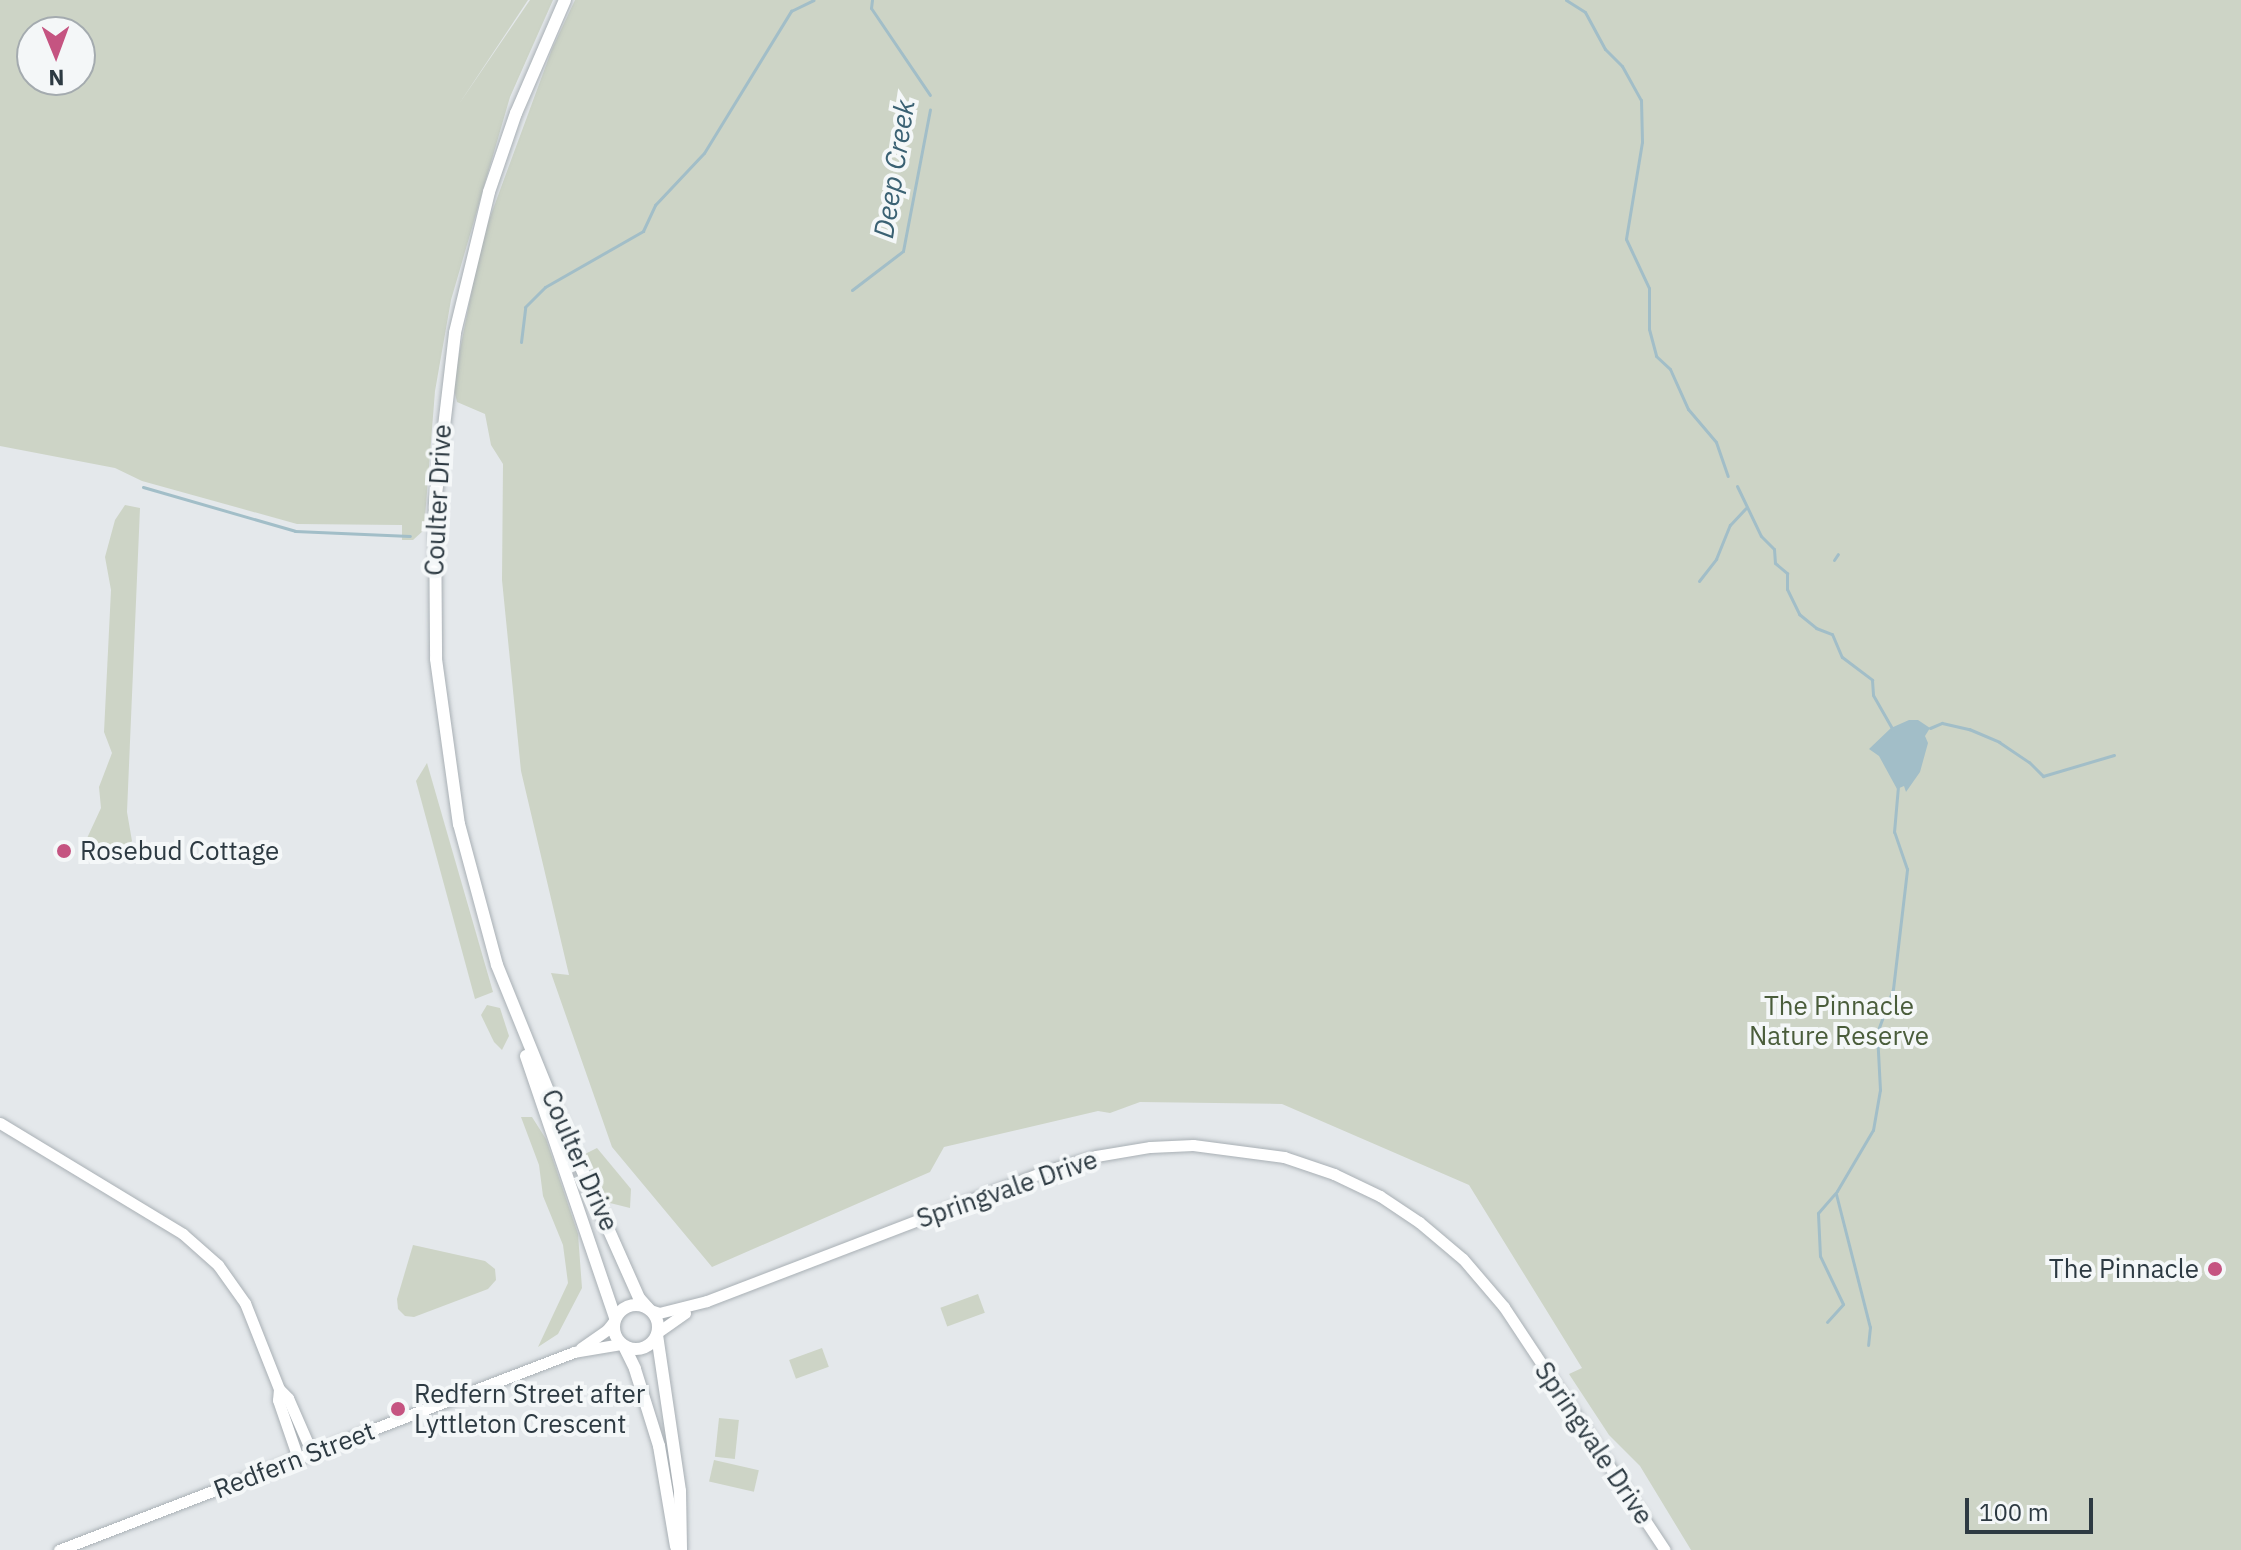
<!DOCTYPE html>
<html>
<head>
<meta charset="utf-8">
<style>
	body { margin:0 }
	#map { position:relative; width:2241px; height:1550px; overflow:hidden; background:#e4e8eb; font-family:"IBM Plex Sans",sans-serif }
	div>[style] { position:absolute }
	.green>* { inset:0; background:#cdd4c6; transform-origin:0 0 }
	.water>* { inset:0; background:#a2bec8 }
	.stream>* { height:3px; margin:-1.5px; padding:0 1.5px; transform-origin:1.5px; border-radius:1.5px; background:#a2bec8 }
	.roads { filter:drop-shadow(0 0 2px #a9b0b5) drop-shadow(0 0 2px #a9b0b5) }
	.secondary>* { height:11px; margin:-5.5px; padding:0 5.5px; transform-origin:5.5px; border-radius:5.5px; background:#fff }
	.primary>* { height:12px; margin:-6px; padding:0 6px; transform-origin:6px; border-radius:6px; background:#fff }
	.primary>.ring { margin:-6px; padding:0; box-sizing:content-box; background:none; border:12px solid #fff; border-radius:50% }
	.dots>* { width:22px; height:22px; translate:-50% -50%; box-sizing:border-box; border:4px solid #f4f7f8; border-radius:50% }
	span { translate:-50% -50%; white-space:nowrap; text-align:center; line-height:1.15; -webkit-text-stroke:8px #f4f7f8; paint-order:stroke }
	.street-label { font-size:26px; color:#2d3a42 }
	.poi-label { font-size:26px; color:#2d3a42 }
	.left { translate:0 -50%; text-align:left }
	.right { translate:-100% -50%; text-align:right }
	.park-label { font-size:26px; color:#4a5d3b }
	.water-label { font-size:28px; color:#3a6173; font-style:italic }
	.north { position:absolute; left:16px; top:16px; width:80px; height:80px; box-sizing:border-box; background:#f4f7f8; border:2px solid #a4abaf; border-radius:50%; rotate:179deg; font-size:22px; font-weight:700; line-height:32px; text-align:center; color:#2d3a42 }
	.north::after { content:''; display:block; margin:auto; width:28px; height:36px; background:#c55481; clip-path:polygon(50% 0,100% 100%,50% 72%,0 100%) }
	.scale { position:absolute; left:1965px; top:1498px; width:128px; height:36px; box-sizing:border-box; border:4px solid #2d3a42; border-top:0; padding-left:10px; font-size:24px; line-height:28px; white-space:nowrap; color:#2d3a42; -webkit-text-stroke:6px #f4f7f8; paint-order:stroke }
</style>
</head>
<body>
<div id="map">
	<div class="green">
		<i style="clip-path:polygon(evenodd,0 0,528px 0,459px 104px,530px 0,553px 0,510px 97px,451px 300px,435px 391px,424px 530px,413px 540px,402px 540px,402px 525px,297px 524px,142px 481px,115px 468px,0 446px,0 0,32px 32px,80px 32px,80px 80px,32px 80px,32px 32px)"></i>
		<i style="clip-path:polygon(575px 0,2241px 0,2241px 1550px,1691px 1550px,1640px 1466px,1609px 1435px,1569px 1374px,1582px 1368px,1469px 1185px,1282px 1104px,1140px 1102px,1110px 1113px,1098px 1111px,944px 1147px,930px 1172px,712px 1267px,612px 1147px,551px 973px,569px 975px,521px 771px,502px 580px,503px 464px,491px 445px,485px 414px,457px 402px,453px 385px,482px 239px,552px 49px)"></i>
		<i style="clip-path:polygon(125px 505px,140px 508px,127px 812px,132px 841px,126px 850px,104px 845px,95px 854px,82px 849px,101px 808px,99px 787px,112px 753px,104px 732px,111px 590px,105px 557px,115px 520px)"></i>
		<i style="clip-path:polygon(427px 763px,493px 992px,475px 999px,416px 781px)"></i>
		<i style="clip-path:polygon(487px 1005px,500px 1008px,509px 1036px,502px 1050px,494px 1042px,481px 1015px)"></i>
		<i style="clip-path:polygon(521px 1117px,532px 1117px,546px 1139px,578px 1234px,582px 1288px,558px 1334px,538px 1347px,568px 1283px,563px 1245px,543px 1196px,539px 1165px)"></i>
		<i style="clip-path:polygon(597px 1148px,631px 1189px,630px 1208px,610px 1203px,583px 1155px)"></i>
		<i style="clip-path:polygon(413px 1245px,485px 1261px,495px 1269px,496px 1280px,488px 1289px,414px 1317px,405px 1316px,398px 1309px,397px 1299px)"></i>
		<i style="left:978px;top:1294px;width:20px;height:40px;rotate:70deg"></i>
		<i style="left:822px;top:1348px;width:20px;height:35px;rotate:70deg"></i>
		<i style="left:719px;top:1418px;width:20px;height:39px;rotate:6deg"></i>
		<i style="left:714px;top:1460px;width:46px;height:22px;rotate:13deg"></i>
	</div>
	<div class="water">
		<i style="clip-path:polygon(1909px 720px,1918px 720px,1930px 728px,1925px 736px,1928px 743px,1920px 772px,1906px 792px,1904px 786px,1897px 789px,1879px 756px,1869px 749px,1891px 728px)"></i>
	</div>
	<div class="stream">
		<i style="left:872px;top:0;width:8px;rotate:97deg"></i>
		<i style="left:871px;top:8px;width:105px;rotate:55.9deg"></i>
		<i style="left:1566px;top:0;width:22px;rotate:32deg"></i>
		<i style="left:1585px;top:12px;width:42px;rotate:61.6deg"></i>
		<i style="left:1605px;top:49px;width:24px;rotate:45deg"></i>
		<i style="left:1622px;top:66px;width:39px;rotate:61deg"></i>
		<i style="left:1641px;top:100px;width:42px;rotate:88.6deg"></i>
		<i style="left:1642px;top:142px;width:98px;rotate:99.4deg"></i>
		<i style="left:1626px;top:239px;width:54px;rotate:64.9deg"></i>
		<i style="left:1649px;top:288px;width:41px;rotate:90deg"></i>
		<i style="left:1649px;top:329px;width:28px;rotate:75deg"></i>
		<i style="left:1656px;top:356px;width:19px;rotate:43deg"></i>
		<i style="left:1670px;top:369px;width:44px;rotate:65.8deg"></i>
		<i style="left:1688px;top:409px;width:43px;rotate:49.7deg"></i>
		<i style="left:1716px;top:442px;width:36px;rotate:71deg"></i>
		<i style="left:852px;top:290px;width:64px;rotate:-37.4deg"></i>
		<i style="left:903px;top:251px;width:144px;rotate:-79.2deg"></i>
		<i style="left:521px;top:342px;width:35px;rotate:-83deg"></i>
		<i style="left:525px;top:307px;width:28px;rotate:-45deg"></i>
		<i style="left:545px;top:287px;width:113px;rotate:-29.7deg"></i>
		<i style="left:643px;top:231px;width:29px;rotate:-65deg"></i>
		<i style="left:655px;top:205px;width:71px;rotate:-46.7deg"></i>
		<i style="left:704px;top:153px;width:167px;rotate:-58.5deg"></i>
		<i style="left:791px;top:11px;width:25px;rotate:-26deg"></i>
		<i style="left:1737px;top:486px;width:55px;rotate:64.4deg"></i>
		<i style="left:1761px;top:536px;width:18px;rotate:45deg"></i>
		<i style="left:1774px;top:549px;width:14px;rotate:86deg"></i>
		<i style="left:1775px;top:563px;width:16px;rotate:40deg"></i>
		<i style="left:1787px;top:573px;width:16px;rotate:90deg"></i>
		<i style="left:1787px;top:589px;width:28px;rotate:64deg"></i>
		<i style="left:1799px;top:614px;width:22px;rotate:39deg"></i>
		<i style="left:1816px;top:628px;width:17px;rotate:21deg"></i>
		<i style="left:1832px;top:634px;width:25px;rotate:67deg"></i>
		<i style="left:1842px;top:657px;width:38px;rotate:37deg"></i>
		<i style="left:1872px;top:680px;width:15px;rotate:86deg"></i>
		<i style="left:1873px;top:695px;width:40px;rotate:60.3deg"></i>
		<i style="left:143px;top:487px;width:158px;rotate:16.1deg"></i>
		<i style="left:295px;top:531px;width:115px;rotate:2.5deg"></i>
		<i style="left:1834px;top:560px;width:7px;rotate:-56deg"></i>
		<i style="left:1699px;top:581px;width:28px;rotate:-52deg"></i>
		<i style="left:1716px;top:559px;width:37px;rotate:-68deg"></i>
		<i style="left:1730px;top:525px;width:23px;rotate:-47deg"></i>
		<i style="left:1930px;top:728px;width:13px;rotate:-23deg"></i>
		<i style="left:1942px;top:723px;width:28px;rotate:13deg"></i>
		<i style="left:1969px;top:729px;width:33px;rotate:23deg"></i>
		<i style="left:1999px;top:742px;width:36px;rotate:34deg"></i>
		<i style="left:2029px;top:762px;width:20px;rotate:45deg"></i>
		<i style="left:2043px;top:776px;width:74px;rotate:-16.5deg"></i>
		<i style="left:1836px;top:1194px;width:137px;rotate:75.7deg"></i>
		<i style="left:1870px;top:1327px;width:18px;rotate:96deg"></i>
		<i style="left:1827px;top:1322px;width:24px;rotate:-48deg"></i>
		<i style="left:1843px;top:1304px;width:53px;rotate:-115.6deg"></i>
		<i style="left:1820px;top:1256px;width:43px;rotate:-92.7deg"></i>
		<i style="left:1818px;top:1213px;width:29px;rotate:-49deg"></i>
		<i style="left:1837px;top:1191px;width:71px;rotate:-59.5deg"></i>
		<i style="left:1873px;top:1130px;width:41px;rotate:-80.1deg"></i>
		<i style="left:1880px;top:1090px;width:57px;rotate:-93deg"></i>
		<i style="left:1877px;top:1033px;width:47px;rotate:-70deg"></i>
		<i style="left:1893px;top:989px;width:121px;rotate:-83.3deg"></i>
		<i style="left:1907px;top:869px;width:39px;rotate:-109deg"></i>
		<i style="left:1894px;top:832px;width:46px;rotate:-85deg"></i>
	</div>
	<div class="roads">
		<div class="secondary">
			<i style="left:0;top:1123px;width:214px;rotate:31.2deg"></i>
			<i style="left:183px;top:1234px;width:47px;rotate:41.5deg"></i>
			<i style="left:218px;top:1265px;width:47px;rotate:54.6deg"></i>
			<i style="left:245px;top:1303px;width:92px;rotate:68.4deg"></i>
			<i style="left:279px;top:1389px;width:13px;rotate:45deg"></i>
			<i style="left:288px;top:1398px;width:60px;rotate:66.4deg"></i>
			<i style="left:650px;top:1310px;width:9px;rotate:18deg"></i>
			<i style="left:659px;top:1313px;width:49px;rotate:-14deg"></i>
			<i style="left:707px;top:1301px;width:366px;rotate:-21deg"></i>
			<i style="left:1049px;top:1170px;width:49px;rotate:-16.6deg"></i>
			<i style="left:1096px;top:1156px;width:55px;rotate:-9.5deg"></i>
			<i style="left:1150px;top:1147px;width:43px;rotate:-2.7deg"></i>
			<i style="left:1193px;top:1145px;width:92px;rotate:7.5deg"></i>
			<i style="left:1284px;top:1157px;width:53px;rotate:18.8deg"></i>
			<i style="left:1334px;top:1174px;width:51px;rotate:25.6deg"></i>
			<i style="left:1380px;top:1196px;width:47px;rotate:33.7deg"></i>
			<i style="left:1419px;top:1222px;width:57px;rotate:40.1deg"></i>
			<i style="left:1463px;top:1259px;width:63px;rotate:49.5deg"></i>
			<i style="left:1504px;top:1307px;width:291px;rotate:56.5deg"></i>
			<i style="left:658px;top:1332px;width:33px;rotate:-35deg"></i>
			<i style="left:581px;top:1348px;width:32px;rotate:-35deg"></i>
			<i style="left:607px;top:1330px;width:11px;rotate:-52deg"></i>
			<i style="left:279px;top:1389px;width:11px;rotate:95deg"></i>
			<i style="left:278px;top:1400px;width:61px;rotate:71deg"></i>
			<i style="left:59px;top:1550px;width:552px;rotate:-21.03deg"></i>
			<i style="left:574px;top:1352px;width:48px;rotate:-9.7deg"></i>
		</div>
		<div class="primary">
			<i style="left:565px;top:0;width:123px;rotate:113.4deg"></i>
			<i style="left:516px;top:113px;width:83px;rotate:108.9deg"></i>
			<i style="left:489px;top:192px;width:145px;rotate:103.6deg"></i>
			<i style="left:455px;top:333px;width:171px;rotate:96.7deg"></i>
			<i style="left:435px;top:503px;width:156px;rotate:89.6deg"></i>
			<i style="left:436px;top:659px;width:167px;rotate:82.1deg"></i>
			<i style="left:459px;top:824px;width:146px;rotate:74.9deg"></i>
			<i style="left:497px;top:965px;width:173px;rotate:67.9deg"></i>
			<i style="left:562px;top:1125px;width:189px;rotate:66deg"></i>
			<i style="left:639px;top:1298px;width:13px;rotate:48deg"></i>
			<i style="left:526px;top:1056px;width:277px;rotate:71.2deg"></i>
			<i class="ring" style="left:614px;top:1305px;width:32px;height:32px"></i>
			<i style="left:657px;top:1335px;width:158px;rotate:81.6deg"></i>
			<i style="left:680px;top:1491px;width:59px;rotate:89deg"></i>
			<i style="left:624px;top:1346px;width:25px;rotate:64deg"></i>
			<i style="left:635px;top:1369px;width:81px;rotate:72.7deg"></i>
			<i style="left:659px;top:1446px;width:102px;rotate:80.4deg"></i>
		</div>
	</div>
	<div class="dots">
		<i style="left:64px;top:851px;background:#c55481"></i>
		<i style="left:2215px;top:1269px;background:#c55481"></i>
		<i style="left:398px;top:1409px;background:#c55481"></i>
	</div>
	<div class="street-label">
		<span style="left:438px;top:500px;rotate:-87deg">Coulter Drive</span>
		<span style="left:580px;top:1160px;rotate:66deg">Coulter Drive</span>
		<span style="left:1007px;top:1189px;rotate:-19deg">Springvale Drive</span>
		<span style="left:1594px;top:1443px;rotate:56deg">Springvale Drive</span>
		<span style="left:294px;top:1460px;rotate:-21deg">Redfern Street</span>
	</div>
	<div class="poi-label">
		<span class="left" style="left:80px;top:851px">Rosebud Cottage</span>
		<span class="right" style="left:2199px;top:1269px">The Pinnacle</span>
		<span class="left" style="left:414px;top:1409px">Redfern Street after<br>Lyttleton Crescent</span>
	</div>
	<div class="park-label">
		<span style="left:1839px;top:1021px">The Pinnacle<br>Nature Reserve</span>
	</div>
	<div class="water-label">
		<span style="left:894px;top:169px;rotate:-81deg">Deep Creek</span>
	</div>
	<div class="north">N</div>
	<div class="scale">100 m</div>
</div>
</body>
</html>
